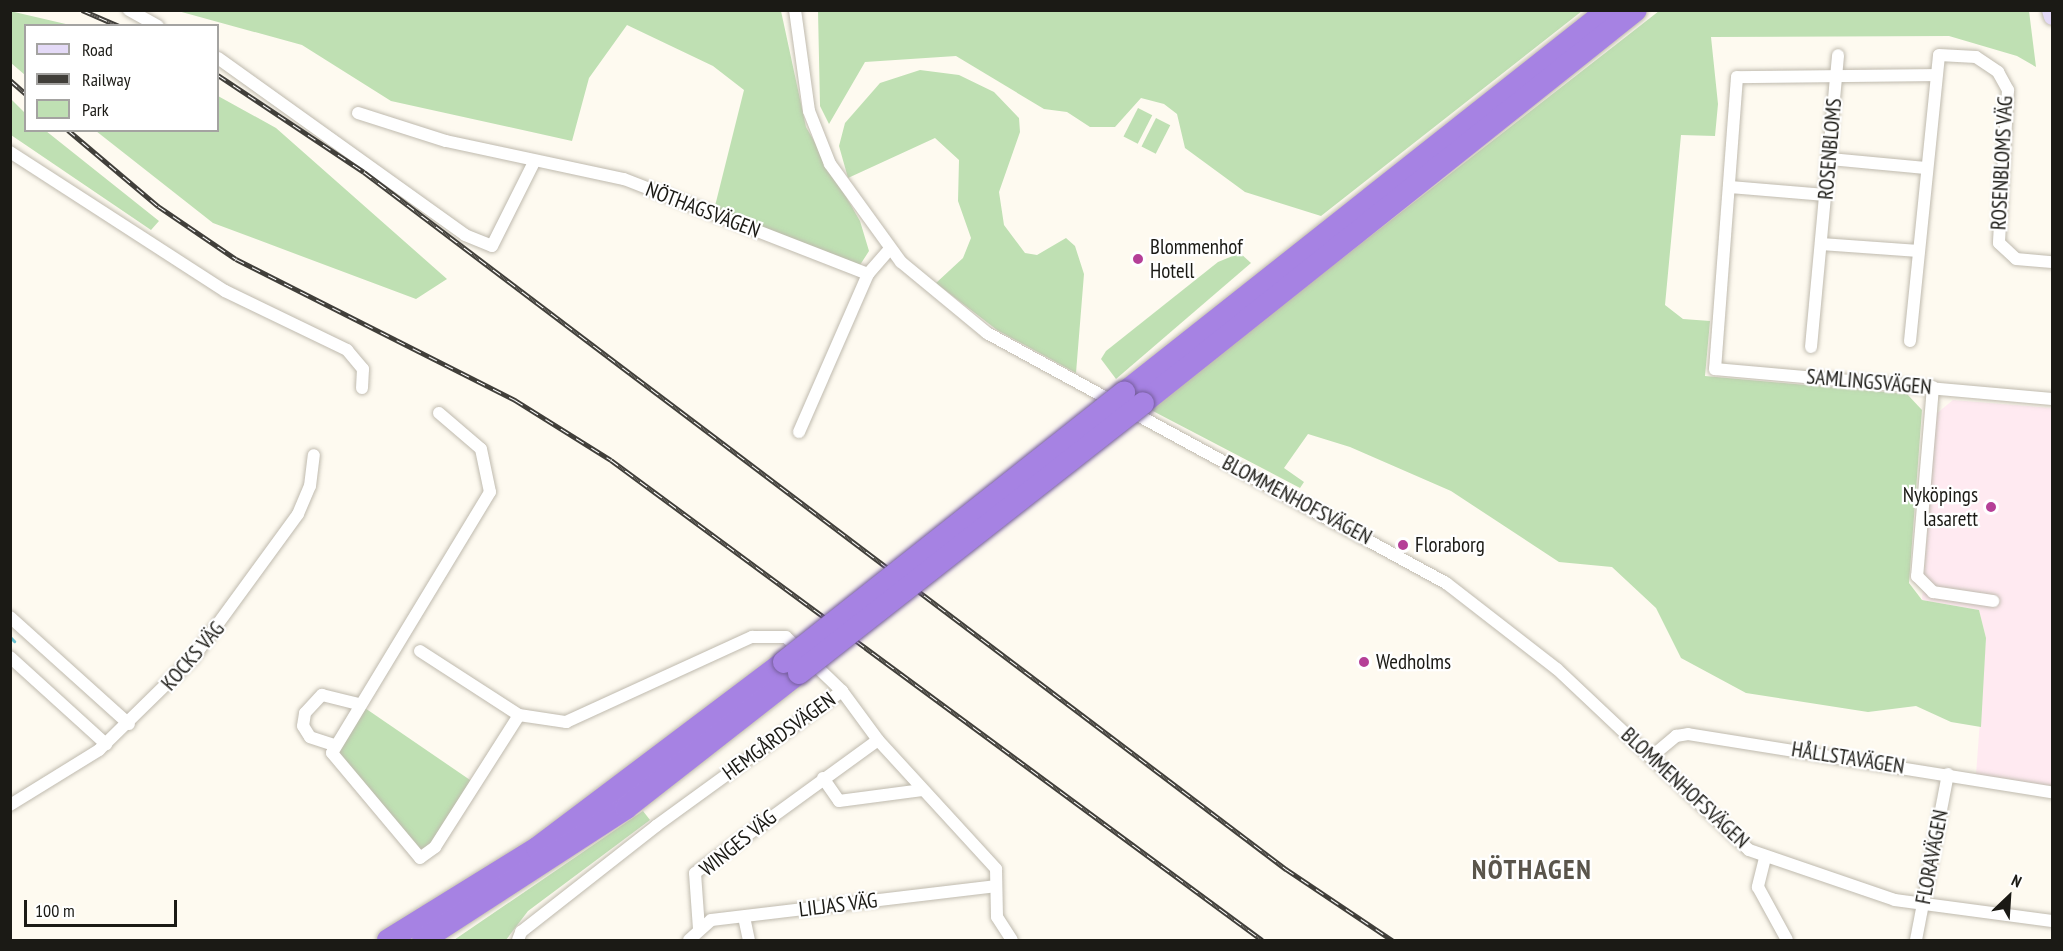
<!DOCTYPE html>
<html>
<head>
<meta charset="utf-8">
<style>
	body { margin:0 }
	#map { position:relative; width:2063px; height:951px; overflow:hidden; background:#fefaf0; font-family:"PT Sans Narrow",sans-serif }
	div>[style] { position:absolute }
	.medical>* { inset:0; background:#ffeaf1 }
	.green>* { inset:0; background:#bfe0b3; transform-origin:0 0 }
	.stream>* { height:3px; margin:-1.5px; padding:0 1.5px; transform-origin:1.5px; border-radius:1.5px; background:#6fc4d1 }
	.roads { filter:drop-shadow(0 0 2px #bfbaae) drop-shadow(0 0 2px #bfbaae) }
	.minor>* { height:12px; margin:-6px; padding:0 6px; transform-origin:6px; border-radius:6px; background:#fff }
	.secondary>* { height:16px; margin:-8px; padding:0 8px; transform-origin:8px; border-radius:8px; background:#e4daf7 }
	.motorway>* { height:22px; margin:-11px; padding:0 11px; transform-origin:11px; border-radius:11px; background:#a682e3 }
	.rail>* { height:5px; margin-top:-2.5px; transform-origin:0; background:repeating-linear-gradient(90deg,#fff 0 9px,#413f3a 0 18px); box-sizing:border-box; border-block:2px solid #413f3a }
	.bridges { filter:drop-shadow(0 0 2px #755e9b) drop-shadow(0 0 2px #755e9b) }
	.motorway-bridge>* { height:22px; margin:-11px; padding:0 11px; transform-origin:11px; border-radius:11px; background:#a682e3 }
	.dots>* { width:16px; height:16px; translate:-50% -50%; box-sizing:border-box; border:3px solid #fff; border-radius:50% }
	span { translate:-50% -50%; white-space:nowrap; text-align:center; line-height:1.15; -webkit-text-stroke:4.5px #fff; paint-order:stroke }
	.street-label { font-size:21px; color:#1b1a15 }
	.poi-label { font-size:21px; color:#1b1a15 }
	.left { translate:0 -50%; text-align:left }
	.right { translate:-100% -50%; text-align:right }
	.district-label { font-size:27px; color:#5a554b; font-weight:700; letter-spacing:1.5px }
	.frame { position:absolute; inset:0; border:12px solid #1b1a15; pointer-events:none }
	.legend { position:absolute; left:24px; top:24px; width:195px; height:108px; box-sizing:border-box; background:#fff; border:2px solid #a4a3a1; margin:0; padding:8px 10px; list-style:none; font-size:18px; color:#1b1a15 }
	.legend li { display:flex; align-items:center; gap:12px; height:30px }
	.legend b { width:30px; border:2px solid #a4a3a1 }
	.north { position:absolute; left:1979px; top:867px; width:60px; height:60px; -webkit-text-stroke:4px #fff; paint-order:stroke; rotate:25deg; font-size:16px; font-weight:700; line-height:24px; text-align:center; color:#1b1a15 }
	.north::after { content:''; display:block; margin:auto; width:21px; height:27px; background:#1b1a15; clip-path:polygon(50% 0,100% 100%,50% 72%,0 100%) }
	.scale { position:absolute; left:24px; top:900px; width:153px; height:27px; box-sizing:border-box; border:3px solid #1b1a15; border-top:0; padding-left:8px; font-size:18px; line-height:21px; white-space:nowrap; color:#1b1a15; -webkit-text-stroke:4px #fff; paint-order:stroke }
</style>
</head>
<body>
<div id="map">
	<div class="medical">
		<i style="clip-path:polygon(1953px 400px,2052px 408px,2052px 786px,1976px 775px,1986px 638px,1979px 610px,1922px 600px,1936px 414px)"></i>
	</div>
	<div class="green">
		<i style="clip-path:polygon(10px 11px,70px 25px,26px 26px,25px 75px,11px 63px)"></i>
		<i style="clip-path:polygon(178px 11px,781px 11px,806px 127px,860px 221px,869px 251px,860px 265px,714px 210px,744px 90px,713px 66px,627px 25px,589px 78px,572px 141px,391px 101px,302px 45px)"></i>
		<i style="clip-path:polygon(818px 11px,818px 10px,1582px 11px,1321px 216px,1245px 192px,1185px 148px,1177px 114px,1164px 104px,1141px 98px,1115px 127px,1090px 127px,1067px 112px,1044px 109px,956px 56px,865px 62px,829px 124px,820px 106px)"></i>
		<i style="clip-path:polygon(1659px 11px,2029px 11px,2036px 67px,2017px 56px,1949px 36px,1711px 37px,1718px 104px,1715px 136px,1681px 135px,1665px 305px,1683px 319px,1710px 321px,1705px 376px,1907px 394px,1922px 410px,1909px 583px,1922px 600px,1979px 610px,1986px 638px,1981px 727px,1951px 722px,1916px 706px,1868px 712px,1746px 693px,1681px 658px,1656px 608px,1612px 567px,1559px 562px,1451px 491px,1350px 447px,1308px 434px,1284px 468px,1304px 482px,1300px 488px,1149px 409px)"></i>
		<i style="clip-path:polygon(920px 70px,959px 75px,994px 92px,1019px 118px,1020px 132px,999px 192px,1004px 225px,1025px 253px,1037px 255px,1066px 238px,1075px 246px,1084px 274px,1076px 373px,997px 330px,936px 283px,963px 258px,971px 238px,958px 201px,959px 160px,935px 138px,848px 178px,839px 146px,845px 123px,880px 83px)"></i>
		<i style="clip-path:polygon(218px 96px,276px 128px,447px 279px,416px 299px,213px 223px,96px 131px,218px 130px)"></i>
		<i style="clip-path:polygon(11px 99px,25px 113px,26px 130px,46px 131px,159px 221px,151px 230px,11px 135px)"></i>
		<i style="left:1138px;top:108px;width:16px;height:32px;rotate:27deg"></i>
		<i style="left:1156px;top:118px;width:16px;height:32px;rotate:27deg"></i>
		<i style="clip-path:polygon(1240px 253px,1251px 263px,1116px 379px,1101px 359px,1106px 351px,1218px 262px)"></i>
		<i style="clip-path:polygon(362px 706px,473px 782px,442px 834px,418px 855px,338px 760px,337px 745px)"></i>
		<i style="clip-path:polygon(643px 811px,650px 820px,528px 911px,506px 940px,454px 940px)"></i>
	</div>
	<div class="stream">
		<i style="left:10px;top:637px;width:6px;rotate:45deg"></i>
	</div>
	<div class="roads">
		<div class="minor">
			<i style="left:129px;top:10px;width:33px;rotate:29deg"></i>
			<i style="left:795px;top:10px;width:102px;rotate:82.1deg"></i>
			<i style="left:809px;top:111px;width:57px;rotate:68.4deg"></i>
			<i style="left:830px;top:164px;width:121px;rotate:54.1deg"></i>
			<i style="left:901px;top:262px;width:112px;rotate:39.5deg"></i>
			<i style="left:987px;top:333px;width:523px;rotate:28.58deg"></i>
			<i style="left:1446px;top:583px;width:140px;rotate:37.8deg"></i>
			<i style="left:1557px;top:669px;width:264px;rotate:43.3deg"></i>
			<i style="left:1749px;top:850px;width:154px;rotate:18.9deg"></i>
			<i style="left:1895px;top:900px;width:158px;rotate:7.6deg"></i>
			<i style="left:218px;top:58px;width:304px;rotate:35.6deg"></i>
			<i style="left:465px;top:235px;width:29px;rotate:22deg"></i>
			<i style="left:492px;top:246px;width:94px;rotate:-63.4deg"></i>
			<i style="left:1936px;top:75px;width:199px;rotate:179.4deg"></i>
			<i style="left:1737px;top:77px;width:293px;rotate:94.3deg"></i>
			<i style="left:1715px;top:369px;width:338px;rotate:5.1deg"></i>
			<i style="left:358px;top:113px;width:92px;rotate:17.7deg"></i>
			<i style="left:446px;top:141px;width:182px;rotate:12.1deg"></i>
			<i style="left:624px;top:179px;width:262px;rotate:21.3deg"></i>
			<i style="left:868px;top:274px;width:33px;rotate:-49deg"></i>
			<i style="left:10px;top:152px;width:256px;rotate:32.9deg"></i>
			<i style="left:225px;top:291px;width:136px;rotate:25.8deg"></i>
			<i style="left:347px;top:350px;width:25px;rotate:50deg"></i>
			<i style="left:363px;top:369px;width:19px;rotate:93deg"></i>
			<i style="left:1830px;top:159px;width:96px;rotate:5.4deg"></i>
			<i style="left:1730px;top:187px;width:96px;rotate:4.8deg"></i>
			<i style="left:1821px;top:244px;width:98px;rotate:4.1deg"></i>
			<i style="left:1910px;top:341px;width:287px;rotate:-84.2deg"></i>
			<i style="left:1939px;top:55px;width:37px;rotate:3deg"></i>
			<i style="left:1976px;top:57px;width:27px;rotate:34deg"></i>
			<i style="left:1998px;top:72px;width:21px;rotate:61deg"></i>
			<i style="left:2008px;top:90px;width:153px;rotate:93.4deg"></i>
			<i style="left:1999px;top:243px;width:23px;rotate:43deg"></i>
			<i style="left:2016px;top:259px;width:36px;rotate:5deg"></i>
			<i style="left:1811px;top:347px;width:293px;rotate:-84.7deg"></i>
			<i style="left:1933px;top:387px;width:190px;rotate:94.8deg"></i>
			<i style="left:1917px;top:576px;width:23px;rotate:45deg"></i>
			<i style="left:1933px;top:592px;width:61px;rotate:8.5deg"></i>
			<i style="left:439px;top:413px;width:55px;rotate:40.6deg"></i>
			<i style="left:481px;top:449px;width:44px;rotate:78.2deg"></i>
			<i style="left:490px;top:492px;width:305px;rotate:121.2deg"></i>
			<i style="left:332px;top:753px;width:137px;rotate:50deg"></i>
			<i style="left:420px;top:858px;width:19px;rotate:-36deg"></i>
			<i style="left:435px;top:847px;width:156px;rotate:-57.5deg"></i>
			<i style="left:799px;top:432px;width:172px;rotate:-66.4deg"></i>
			<i style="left:10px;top:617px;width:160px;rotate:42deg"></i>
			<i style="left:420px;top:651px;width:118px;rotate:32.9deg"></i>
			<i style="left:519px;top:715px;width:48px;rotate:8.5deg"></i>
			<i style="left:566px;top:722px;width:205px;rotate:-24.6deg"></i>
			<i style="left:752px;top:637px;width:34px"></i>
			<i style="left:786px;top:637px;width:78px;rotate:44deg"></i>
			<i style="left:842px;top:691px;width:61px;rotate:53.7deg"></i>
			<i style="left:878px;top:740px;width:175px;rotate:47.5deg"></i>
			<i style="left:996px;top:869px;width:48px;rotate:88.8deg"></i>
			<i style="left:997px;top:917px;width:27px;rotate:57deg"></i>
			<i style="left:10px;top:657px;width:130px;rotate:42.2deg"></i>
			<i style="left:334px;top:745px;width:25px;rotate:-162deg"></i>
			<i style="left:310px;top:737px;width:13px;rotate:-122deg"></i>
			<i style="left:303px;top:726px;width:13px;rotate:-81deg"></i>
			<i style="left:305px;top:713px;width:25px;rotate:-47deg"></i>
			<i style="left:322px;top:695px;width:38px;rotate:14deg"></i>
			<i style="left:1651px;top:757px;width:33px;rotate:-40deg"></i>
			<i style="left:1676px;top:736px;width:12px;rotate:-9deg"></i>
			<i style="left:1688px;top:734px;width:369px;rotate:9.1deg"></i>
			<i style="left:823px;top:778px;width:28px;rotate:55deg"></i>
			<i style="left:839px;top:801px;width:84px;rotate:-7.5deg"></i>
			<i style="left:10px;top:805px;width:105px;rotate:-31.7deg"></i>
			<i style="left:99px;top:750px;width:132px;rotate:-44.4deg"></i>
			<i style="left:193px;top:658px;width:178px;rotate:-53.9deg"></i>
			<i style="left:298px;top:514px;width:30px;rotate:-67deg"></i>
			<i style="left:310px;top:486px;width:31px;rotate:-83deg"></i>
			<i style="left:1765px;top:858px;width:30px;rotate:104deg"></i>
			<i style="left:1758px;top:887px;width:60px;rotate:61.3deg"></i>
			<i style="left:744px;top:917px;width:24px;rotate:78deg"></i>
			<i style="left:699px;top:929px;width:56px;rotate:-94.1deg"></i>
			<i style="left:695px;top:873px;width:226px;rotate:-36deg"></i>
			<i style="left:518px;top:940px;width:9px;rotate:-69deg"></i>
			<i style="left:521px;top:932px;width:172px;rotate:-38.1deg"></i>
			<i style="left:656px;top:826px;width:230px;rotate:-36deg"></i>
			<i style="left:689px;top:940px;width:30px;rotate:-42deg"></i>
			<i style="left:711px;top:920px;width:286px;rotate:-6.8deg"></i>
			<i style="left:1916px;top:940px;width:169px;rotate:-79.1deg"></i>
		</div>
		<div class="secondary">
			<i style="left:2050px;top:10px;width:7px;rotate:74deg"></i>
		</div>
		<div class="motorway">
			<i style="left:1124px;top:393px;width:617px;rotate:-38.36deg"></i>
			<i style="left:1143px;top:403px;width:630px;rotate:-38.56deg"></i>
			<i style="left:388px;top:940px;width:175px;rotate:-31.7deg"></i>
			<i style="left:537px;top:848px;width:309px;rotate:-37deg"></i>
			<i style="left:423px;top:940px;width:242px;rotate:-33deg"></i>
			<i style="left:626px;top:808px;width:219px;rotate:-38deg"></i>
		</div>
	</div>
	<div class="rail">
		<i style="left:82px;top:10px;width:40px;rotate:23.4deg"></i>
		<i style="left:218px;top:75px;width:175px;rotate:33.6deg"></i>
		<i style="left:364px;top:172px;width:1156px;rotate:37.09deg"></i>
		<i style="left:1286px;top:869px;width:128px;rotate:33.8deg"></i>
		<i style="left:10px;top:80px;width:21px;rotate:41deg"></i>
		<i style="left:68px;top:130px;width:118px;rotate:40.2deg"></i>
		<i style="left:158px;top:206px;width:94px;rotate:34.2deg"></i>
		<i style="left:236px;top:259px;width:313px;rotate:26.8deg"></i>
		<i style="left:515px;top:400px;width:113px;rotate:32deg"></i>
		<i style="left:611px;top:460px;width:809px;rotate:36.4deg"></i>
	</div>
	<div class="bridges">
		<div class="motorway-bridge">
			<i style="left:784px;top:662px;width:434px;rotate:-38.4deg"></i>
			<i style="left:799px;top:673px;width:437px;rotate:-38.1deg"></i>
		</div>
	</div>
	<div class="dots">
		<i style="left:1138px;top:259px;background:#b53f97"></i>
		<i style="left:1991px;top:507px;background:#b53f97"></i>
		<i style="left:1403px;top:545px;background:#b53f97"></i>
		<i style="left:1364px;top:662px;background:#b53f97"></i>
	</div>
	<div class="street-label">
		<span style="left:1830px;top:149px;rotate:-85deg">ROSENBLOMS</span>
		<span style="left:2002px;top:163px;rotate:-87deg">ROSENBLOMS VÄG</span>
		<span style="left:703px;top:210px;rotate:21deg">NÖTHAGSVÄGEN</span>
		<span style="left:1869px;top:382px;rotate:5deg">SAMLINGSVÄGEN</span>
		<span style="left:1297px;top:500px;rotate:28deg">BLOMMENHOFSVÄGEN</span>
		<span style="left:193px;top:656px;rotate:-49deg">KOCKS VÄG</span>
		<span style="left:779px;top:736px;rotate:-36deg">HEMGÅRDSVÄGEN</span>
		<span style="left:1848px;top:758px;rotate:9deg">HÅLLSTAVÄGEN</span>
		<span style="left:1685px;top:788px;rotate:43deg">BLOMMENHOFSVÄGEN</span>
		<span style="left:738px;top:843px;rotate:-39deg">WINGES VÄG</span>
		<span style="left:1932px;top:857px;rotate:-79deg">FLORAVÄGEN</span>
		<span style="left:838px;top:905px;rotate:-7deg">LILJAS VÄG</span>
	</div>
	<div class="poi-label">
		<span class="left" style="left:1150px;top:259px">Blommenhof<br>Hotell</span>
		<span class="right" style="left:1978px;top:507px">Nyköpings<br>lasarett</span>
		<span class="left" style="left:1415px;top:545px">Floraborg</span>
		<span class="left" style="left:1376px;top:662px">Wedholms</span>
	</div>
	<div class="district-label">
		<span style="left:1532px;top:870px">NÖTHAGEN</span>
	</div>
	<div class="frame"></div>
	<ul class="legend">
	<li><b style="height:8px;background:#e4daf7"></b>Road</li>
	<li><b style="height:8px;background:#413f3a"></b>Railway</li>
	<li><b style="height:16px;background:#bfe0b3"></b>Park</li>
	</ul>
	<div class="north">N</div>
	<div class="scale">100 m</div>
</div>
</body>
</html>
